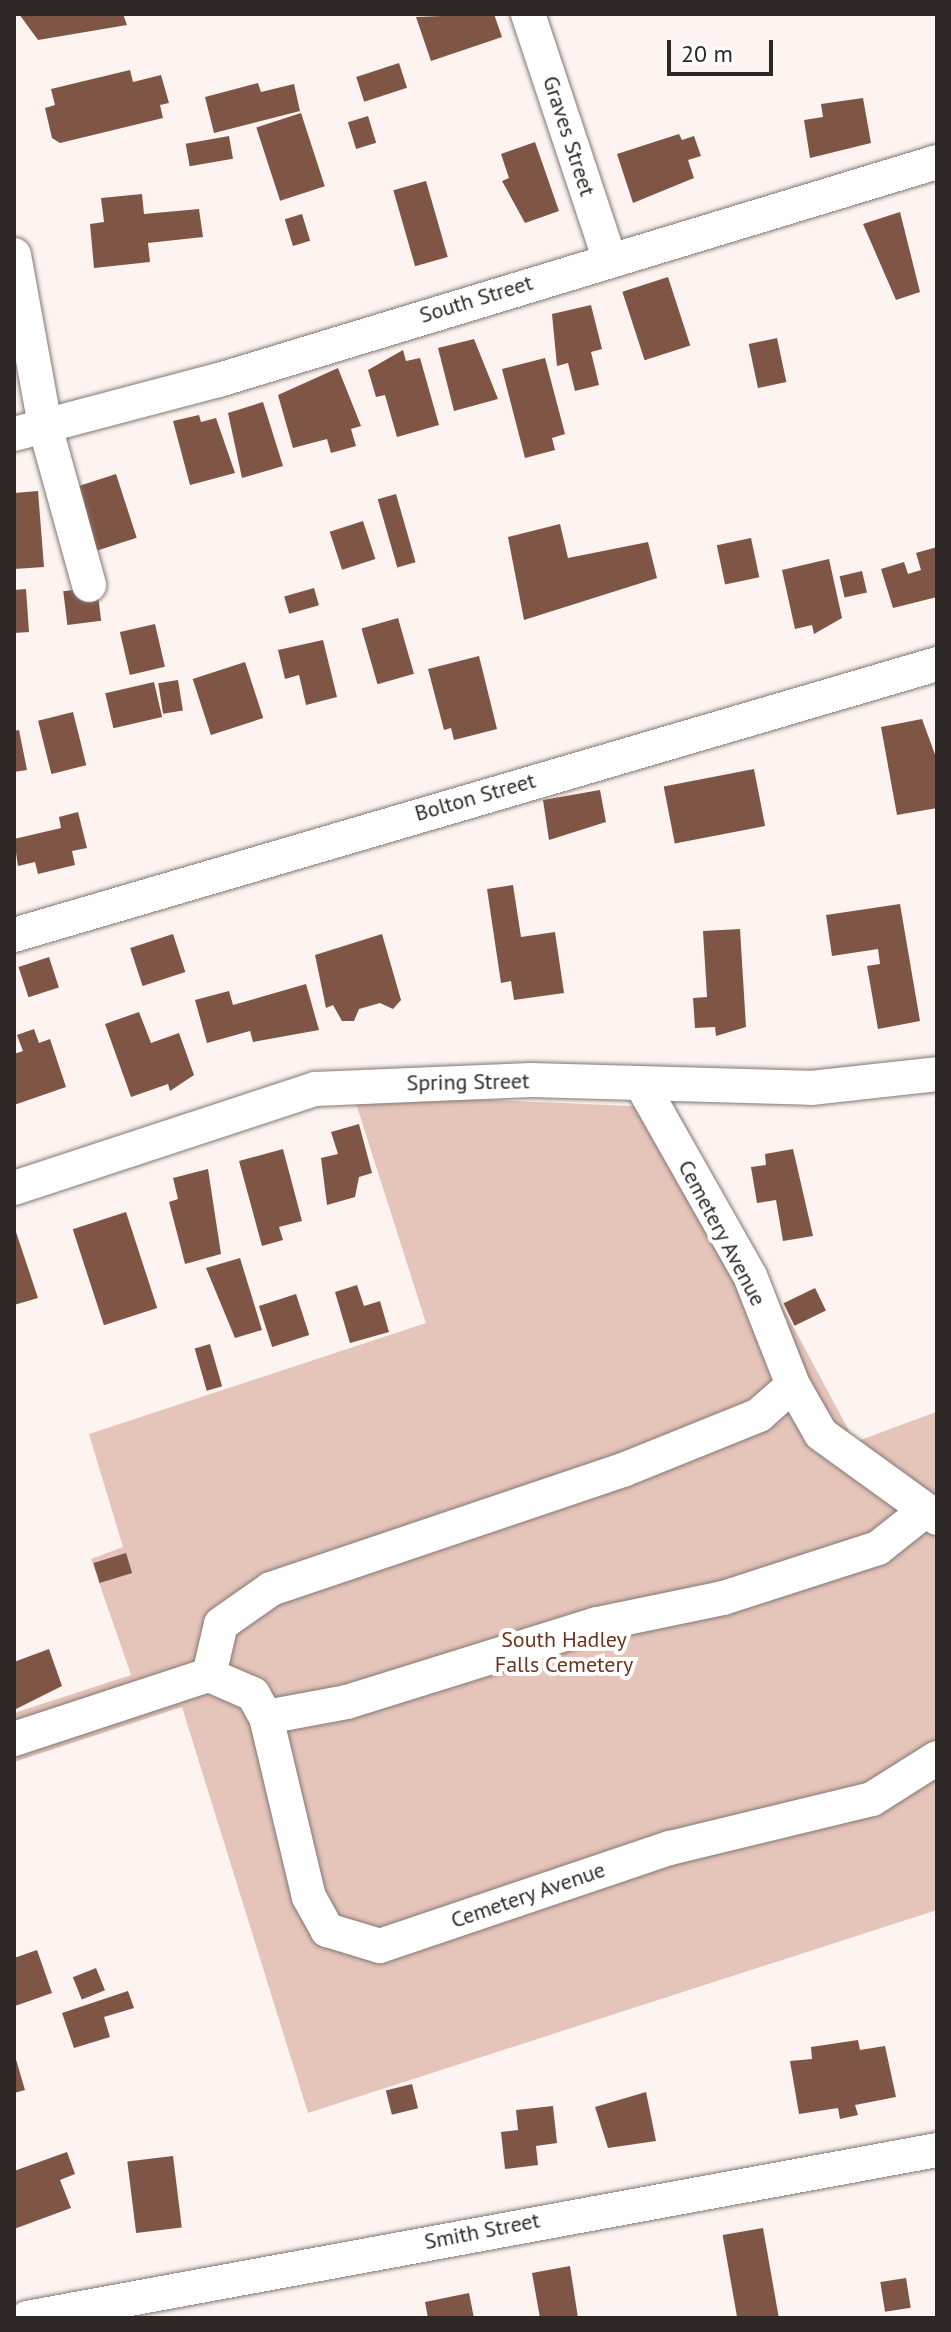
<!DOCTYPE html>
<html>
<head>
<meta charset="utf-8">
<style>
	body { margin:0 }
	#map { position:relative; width:951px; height:2332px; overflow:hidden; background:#fdf4f1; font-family:"PT Sans",sans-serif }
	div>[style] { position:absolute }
	.green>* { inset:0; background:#e5c5ba }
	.building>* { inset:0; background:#7f5546; transform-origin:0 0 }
	.roads { filter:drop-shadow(0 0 2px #847772) drop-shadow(0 0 2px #847772) }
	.minor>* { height:34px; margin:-17px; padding:0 17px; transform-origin:17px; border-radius:17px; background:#fff }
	span { translate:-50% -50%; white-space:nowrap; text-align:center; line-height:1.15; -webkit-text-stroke:8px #fff; paint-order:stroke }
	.street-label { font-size:22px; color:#2d2826 }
	.park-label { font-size:22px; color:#6f331d }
	.frame { position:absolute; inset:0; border:16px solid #2d2826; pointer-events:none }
	.scale { position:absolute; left:667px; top:40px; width:106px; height:36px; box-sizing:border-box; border:4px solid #2d2826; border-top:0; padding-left:10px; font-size:24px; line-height:28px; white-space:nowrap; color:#2d2826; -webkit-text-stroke:6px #fff; paint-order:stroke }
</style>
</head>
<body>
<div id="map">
	<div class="green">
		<i style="clip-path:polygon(353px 1094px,676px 1108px,855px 1442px,936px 1412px,937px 1910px,308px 2113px,182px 1707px,14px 1762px,14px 1713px,131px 1675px,91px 1559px,123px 1547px,89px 1434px,426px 1323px)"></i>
	</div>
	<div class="building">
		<i style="clip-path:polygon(19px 14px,123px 14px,127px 25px,38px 40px)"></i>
		<i style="clip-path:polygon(494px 14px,502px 37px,431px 61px,416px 17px)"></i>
		<i style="left:399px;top:63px;width:26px;height:45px;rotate:72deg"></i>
		<i style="clip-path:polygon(130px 70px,133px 82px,161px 75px,169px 103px,160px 105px,163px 118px,60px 143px,52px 138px,45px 108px,55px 105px,51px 89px)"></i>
		<i style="clip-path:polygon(258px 83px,261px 92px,294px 84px,300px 111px,214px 133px,205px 97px)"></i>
		<i style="clip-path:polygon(863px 98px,871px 143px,810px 158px,804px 120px,823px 117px,821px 104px)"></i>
		<i style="left:301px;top:113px;width:77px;height:47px;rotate:72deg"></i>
		<i style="left:368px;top:116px;width:28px;height:21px;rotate:73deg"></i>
		<i style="clip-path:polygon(679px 134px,682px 140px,694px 136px,701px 156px,688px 160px,694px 178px,633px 203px,617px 154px)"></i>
		<i style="left:229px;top:136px;width:23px;height:44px;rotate:80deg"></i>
		<i style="clip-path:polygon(535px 142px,559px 211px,525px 223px,502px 181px,509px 178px,501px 154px)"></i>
		<i style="left:426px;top:181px;width:79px;height:34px;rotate:74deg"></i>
		<i style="clip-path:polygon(142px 194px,144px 214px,199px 209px,203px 237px,148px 243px,150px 262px,94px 268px,90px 224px,104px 222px,101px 198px)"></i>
		<i style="clip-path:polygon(900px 212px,920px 292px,896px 300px,863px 224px)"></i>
		<i style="left:302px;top:214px;width:28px;height:18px;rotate:73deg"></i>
		<i style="left:668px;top:277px;width:72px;height:48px;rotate:72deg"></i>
		<i style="clip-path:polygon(591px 305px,602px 349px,591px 352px,599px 385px,575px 391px,568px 363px,557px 366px,552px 314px)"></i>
		<i style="left:777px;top:338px;width:45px;height:29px;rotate:78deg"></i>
		<i style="clip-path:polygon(474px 339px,498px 399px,454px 411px,438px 348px)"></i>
		<i style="clip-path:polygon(403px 350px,406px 361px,420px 358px,439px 425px,397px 437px,385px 395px,376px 397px,368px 370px)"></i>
		<i style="clip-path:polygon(545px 358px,565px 434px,552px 438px,555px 450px,525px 458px,502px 369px)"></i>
		<i style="clip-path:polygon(338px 368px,361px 426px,351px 429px,356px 446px,331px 453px,327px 439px,293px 448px,278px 395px)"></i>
		<i style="clip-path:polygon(263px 402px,283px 466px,242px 478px,228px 413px)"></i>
		<i style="clip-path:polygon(199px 415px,201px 422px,216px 418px,235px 473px,190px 485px,173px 421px)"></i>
		<i style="left:116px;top:474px;width:67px;height:43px;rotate:72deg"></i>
		<i style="clip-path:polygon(38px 491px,44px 567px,14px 569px,14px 493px)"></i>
		<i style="left:396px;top:494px;width:71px;height:19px;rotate:74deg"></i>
		<i style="left:363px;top:521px;width:40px;height:35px;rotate:72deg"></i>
		<i style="clip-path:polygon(560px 524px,568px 558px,648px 542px,657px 578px,524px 620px,508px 537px)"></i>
		<i style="left:751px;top:538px;width:40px;height:35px;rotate:78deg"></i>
		<i style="clip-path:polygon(937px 547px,937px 597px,893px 608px,881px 569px,904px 562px,908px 574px,921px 570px,916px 553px)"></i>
		<i style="clip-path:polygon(829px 559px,842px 618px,814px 634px,812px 625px,795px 629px,782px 570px)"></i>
		<i style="left:862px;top:571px;width:22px;height:23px;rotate:77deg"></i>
		<i style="left:97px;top:587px;width:34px;height:34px;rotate:83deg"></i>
		<i style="left:314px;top:588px;width:18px;height:31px;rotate:74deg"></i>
		<i style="clip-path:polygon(26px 589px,29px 632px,14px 633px,14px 590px)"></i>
		<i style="left:398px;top:618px;width:58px;height:38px;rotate:74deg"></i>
		<i style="left:155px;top:624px;width:44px;height:36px;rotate:77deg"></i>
		<i style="clip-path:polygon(323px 640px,337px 697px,306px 705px,299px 675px,285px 679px,278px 650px)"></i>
		<i style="clip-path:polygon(479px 656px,497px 729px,454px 740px,451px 728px,444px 730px,428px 669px)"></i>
		<i style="left:245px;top:662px;width:59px;height:55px;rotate:72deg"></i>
		<i style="left:178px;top:680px;width:31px;height:20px;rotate:81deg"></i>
		<i style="left:154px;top:682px;width:36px;height:50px;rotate:77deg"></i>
		<i style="left:73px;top:712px;width:55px;height:36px;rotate:76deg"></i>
		<i style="clip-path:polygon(922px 719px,937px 760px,937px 808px,897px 815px,881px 727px)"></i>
		<i style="clip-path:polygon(19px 730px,27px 770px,14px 772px,14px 731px)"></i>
		<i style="left:754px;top:769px;width:58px;height:92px;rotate:79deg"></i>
		<i style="clip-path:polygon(600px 790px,606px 822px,549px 840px,543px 800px)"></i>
		<i style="clip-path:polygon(78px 812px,87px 848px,72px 851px,75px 865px,38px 874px,35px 862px,18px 866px,14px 839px,61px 828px,59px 817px)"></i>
		<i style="clip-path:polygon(513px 885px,521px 937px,555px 932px,564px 993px,514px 1000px,511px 981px,501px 983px,487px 889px)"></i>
		<i style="clip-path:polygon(900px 904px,920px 1021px,878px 1029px,867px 966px,880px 964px,878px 949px,832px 956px,826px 915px)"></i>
		<i style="clip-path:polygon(740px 929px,746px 1027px,716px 1036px,715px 1027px,695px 1028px,693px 998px,707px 997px,703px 931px)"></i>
		<i style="left:173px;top:934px;width:40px;height:45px;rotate:72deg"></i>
		<i style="clip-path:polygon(382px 934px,401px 1000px,393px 1009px,380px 1003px,359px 1009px,354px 1021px,342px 1021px,333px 1005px,326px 1008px,315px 955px)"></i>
		<i style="left:49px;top:957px;width:32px;height:32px;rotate:72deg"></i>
		<i style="clip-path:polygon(306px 984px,319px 1030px,253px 1042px,250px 1031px,207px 1043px,195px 1000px,229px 991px,233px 1005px)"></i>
		<i style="clip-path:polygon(139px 1012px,151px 1043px,179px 1033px,194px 1075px,170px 1091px,168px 1084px,131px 1097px,105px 1024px)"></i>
		<i style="clip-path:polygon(34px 1029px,39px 1043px,50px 1039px,66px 1087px,14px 1105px,14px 1054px,23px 1051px,17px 1035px)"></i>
		<i style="clip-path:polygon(359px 1124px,372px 1173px,359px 1177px,355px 1197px,327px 1205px,321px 1158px,338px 1154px,331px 1132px)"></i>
		<i style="clip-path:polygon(283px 1149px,302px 1221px,279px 1227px,283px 1240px,262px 1246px,239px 1161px)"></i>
		<i style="clip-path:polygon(793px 1149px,813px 1236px,783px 1241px,776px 1200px,757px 1203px,751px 1167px,766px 1165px,765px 1154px)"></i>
		<i style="clip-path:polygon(208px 1169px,221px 1254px,185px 1264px,169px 1202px,178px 1199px,173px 1178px)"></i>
		<i style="left:126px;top:1212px;width:101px;height:56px;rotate:72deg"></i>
		<i style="clip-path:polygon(14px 1226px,38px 1298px,14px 1305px)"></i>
		<i style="clip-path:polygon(240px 1258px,262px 1330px,235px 1338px,206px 1268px)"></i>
		<i style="clip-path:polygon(357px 1285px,364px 1306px,380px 1301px,389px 1332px,350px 1343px,335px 1292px)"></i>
		<i style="left:815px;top:1288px;width:25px;height:35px;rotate:64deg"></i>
		<i style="left:296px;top:1294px;width:43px;height:39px;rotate:72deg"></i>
		<i style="left:210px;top:1344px;width:44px;height:16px;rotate:74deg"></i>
		<i style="left:126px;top:1553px;width:21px;height:34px;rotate:73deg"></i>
		<i style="clip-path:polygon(49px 1649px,62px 1686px,14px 1710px,14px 1662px)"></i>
		<i style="clip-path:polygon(37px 1950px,52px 1993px,15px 2006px,14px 1958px)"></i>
		<i style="left:96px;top:1968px;width:24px;height:25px;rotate:68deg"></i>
		<i style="clip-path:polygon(128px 1991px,134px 2008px,104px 2017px,110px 2037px,74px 2048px,62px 2013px)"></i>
		<i style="clip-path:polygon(858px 2040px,860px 2050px,885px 2046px,896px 2097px,855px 2105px,858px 2115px,840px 2119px,838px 2108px,799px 2114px,790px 2061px,812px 2059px,811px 2047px)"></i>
		<i style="clip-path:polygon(15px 2056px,25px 2090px,14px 2093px,14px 2057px)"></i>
		<i style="left:412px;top:2084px;width:25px;height:27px;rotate:76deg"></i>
		<i style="clip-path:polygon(646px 2092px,656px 2141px,608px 2148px,595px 2107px)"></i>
		<i style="clip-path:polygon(553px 2106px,557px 2143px,536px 2146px,538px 2165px,505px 2169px,501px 2132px,518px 2130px,516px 2110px)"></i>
		<i style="clip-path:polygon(67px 2152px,75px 2174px,60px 2180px,71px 2208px,14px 2229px,14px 2171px)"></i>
		<i style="left:173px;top:2156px;width:72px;height:46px;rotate:83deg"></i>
		<i style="left:763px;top:2228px;width:91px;height:41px;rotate:80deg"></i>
		<i style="clip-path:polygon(570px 2266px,578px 2318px,540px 2318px,532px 2273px)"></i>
		<i style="left:906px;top:2278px;width:30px;height:26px;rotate:81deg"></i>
		<i style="clip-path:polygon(469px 2293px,474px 2318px,428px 2318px,425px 2302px)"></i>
	</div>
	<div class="roads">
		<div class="minor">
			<i style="left:528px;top:14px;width:257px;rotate:71.6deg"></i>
			<i style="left:14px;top:255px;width:174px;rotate:79.7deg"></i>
			<i style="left:45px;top:426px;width:165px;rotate:74.5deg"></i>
			<i style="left:14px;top:434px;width:212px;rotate:-14.8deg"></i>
			<i style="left:219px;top:380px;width:750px;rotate:-16.89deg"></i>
			<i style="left:14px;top:935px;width:962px;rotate:-16.36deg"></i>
			<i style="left:14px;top:1188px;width:317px;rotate:-18.2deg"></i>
			<i style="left:315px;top:1089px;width:216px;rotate:-2.4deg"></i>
			<i style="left:531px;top:1080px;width:280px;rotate:1.6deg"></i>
			<i style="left:811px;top:1088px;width:127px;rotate:-6.3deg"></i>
			<i style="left:793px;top:1385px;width:56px;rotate:60.3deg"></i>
			<i style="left:821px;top:1434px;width:143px;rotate:35.9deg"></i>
			<i style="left:926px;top:1510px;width:61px;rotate:141.6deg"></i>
			<i style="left:878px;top:1548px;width:163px;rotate:162.1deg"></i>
			<i style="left:723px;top:1598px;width:129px;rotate:168.3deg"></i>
			<i style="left:597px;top:1624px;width:262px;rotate:162.7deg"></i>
			<i style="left:347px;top:1702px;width:82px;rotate:169.5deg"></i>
			<i style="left:266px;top:1717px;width:185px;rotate:76.6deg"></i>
			<i style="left:309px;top:1897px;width:38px;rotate:61deg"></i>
			<i style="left:327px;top:1930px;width:55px;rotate:16.8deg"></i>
			<i style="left:380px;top:1946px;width:306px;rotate:-18.7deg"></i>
			<i style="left:670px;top:1848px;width:208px;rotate:-13.6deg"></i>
			<i style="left:872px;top:1799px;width:77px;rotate:-32.2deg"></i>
			<i style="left:209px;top:1675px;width:48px;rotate:23.4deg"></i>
			<i style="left:253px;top:1694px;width:26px;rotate:61deg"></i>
			<i style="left:14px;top:1739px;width:205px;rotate:-18.2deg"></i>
			<i style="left:209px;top:1675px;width:52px;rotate:-76.8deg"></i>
			<i style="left:221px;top:1624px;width:61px;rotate:-35deg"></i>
			<i style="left:271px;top:1589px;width:372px;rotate:-18.7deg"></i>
			<i style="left:623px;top:1470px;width:147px;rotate:-22deg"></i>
			<i style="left:759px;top:1415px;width:45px;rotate:-41.4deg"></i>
			<i style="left:793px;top:1385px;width:117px;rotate:-111.5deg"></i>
			<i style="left:750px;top:1276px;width:219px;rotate:-119.5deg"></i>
			<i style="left:27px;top:2318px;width:925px;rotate:-10.46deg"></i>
		</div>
	</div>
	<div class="street-label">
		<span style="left:569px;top:136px;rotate:72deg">Graves Street</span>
		<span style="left:476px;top:299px;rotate:-17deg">South Street</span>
		<span style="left:475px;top:797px;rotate:-16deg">Bolton Street</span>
		<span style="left:468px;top:1082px;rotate:-1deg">Spring Street</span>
		<span style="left:722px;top:1233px;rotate:62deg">Cemetery Avenue</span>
		<span style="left:528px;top:1895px;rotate:-19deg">Cemetery Avenue</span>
		<span style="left:482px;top:2231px;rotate:-11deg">Smith Street</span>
	</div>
	<div class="park-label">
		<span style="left:564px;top:1652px">South Hadley<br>Falls Cemetery</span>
	</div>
	<div class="frame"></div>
	<div class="scale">20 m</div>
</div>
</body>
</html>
